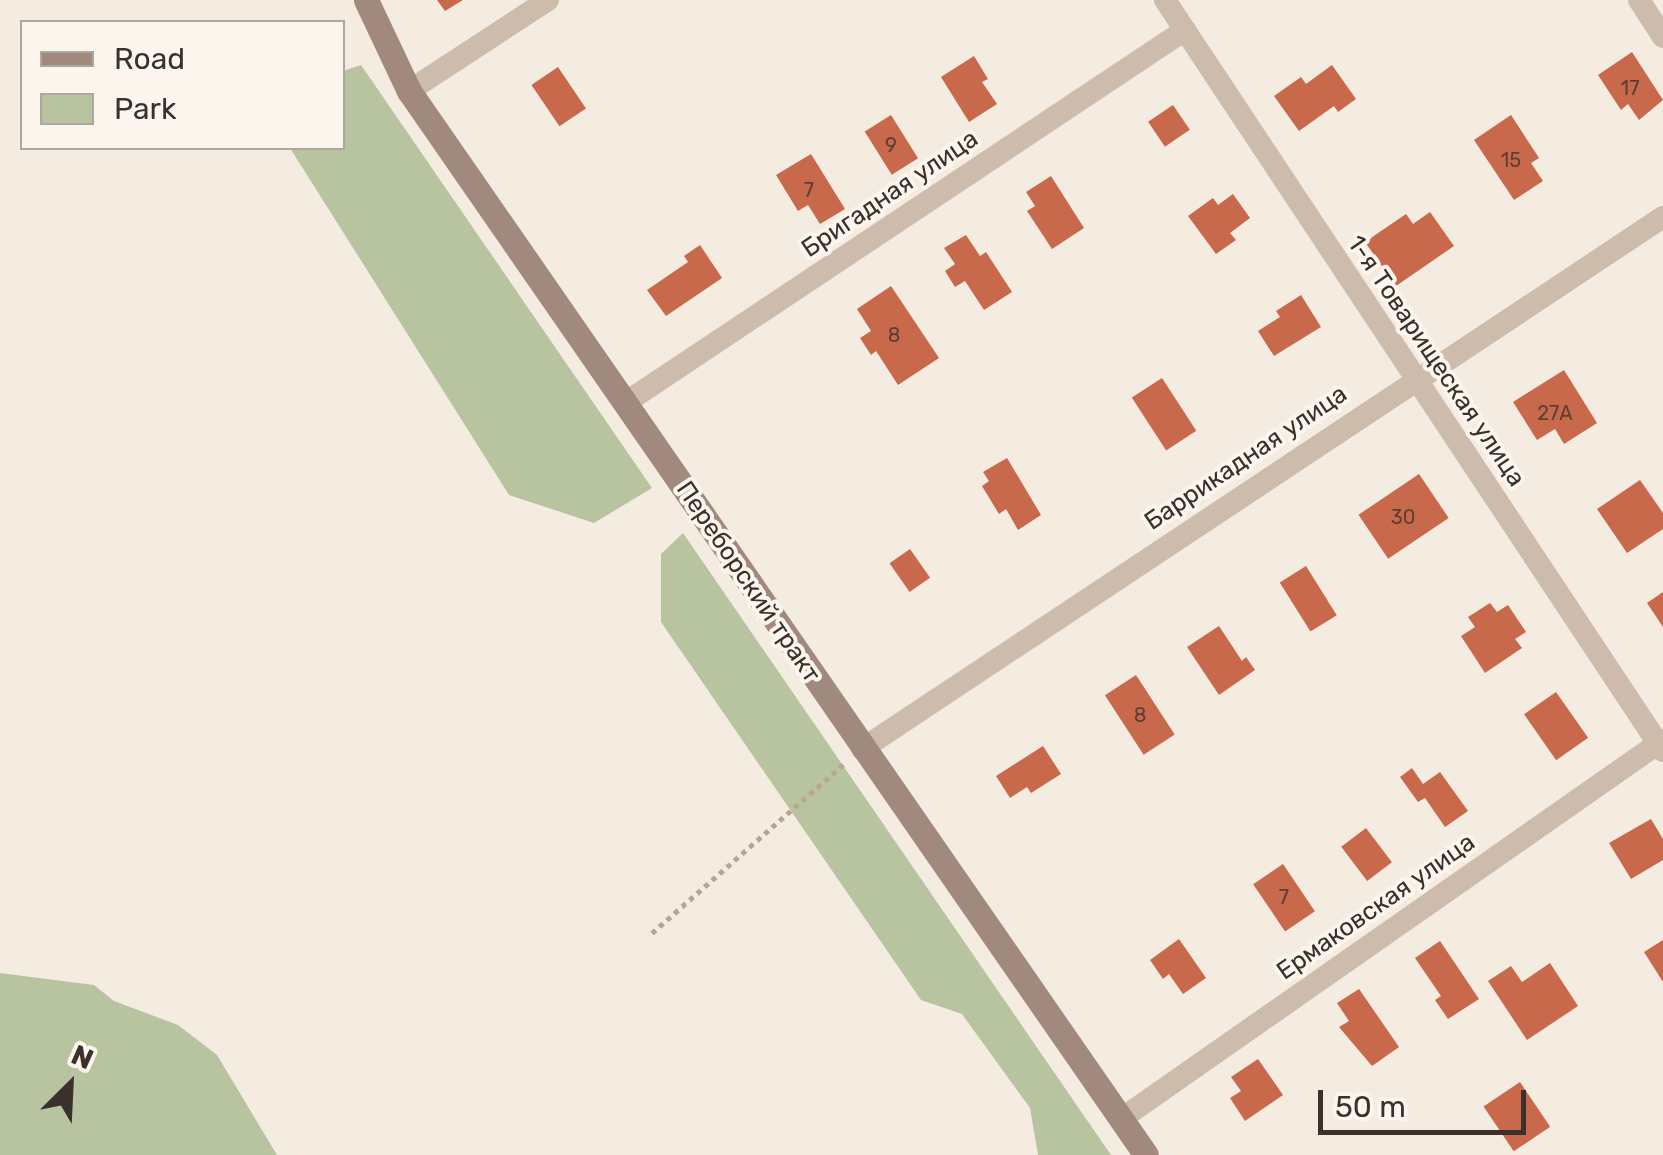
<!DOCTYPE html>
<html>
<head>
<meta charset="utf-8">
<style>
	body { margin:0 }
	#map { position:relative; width:1663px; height:1155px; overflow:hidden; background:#f4ebe1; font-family:Rubik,sans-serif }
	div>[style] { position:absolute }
	.green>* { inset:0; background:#b8c4a0 }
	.building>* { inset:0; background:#c8694b; transform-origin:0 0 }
	.path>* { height:5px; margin-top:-2.5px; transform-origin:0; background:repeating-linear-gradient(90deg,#b9a596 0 5px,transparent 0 10px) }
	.minor>* { height:22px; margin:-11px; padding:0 11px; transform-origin:11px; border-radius:11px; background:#cdbbac }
	.secondary>* { height:25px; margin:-12.5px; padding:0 12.5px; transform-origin:12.5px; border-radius:12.5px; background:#a18a7d }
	span { translate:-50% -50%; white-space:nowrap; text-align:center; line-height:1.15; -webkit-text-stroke:8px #fbf5ee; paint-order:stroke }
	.number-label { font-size:20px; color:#5e3e33 }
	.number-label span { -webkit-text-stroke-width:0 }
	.street-label { font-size:25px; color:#3b302b }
	.legend { position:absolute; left:20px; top:20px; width:325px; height:130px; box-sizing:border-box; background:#fbf5ee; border:2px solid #aea6a0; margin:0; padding:12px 18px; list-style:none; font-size:30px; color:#3b302b }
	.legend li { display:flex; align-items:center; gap:20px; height:50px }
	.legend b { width:50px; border:2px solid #aea6a0 }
	.north { position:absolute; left:20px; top:1035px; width:100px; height:100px; -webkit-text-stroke:8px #fbf5ee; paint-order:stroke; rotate:24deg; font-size:28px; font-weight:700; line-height:40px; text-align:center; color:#3b302b }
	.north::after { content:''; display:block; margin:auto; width:35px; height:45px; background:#3b302b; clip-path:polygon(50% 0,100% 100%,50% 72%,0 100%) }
	.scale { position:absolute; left:1318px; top:1090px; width:208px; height:45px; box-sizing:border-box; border:5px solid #3b302b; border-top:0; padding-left:12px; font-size:30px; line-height:35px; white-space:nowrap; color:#3b302b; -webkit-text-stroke:8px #fbf5ee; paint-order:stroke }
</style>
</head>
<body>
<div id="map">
	<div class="green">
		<i style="clip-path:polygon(361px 65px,652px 488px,594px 523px,509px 495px,290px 148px,342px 148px,343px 71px)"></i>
		<i style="clip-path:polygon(683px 533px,1111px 1155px,1038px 1155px,1030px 1108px,962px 1014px,921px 1000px,661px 622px,661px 554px)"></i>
		<i style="clip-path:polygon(0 973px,94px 985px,114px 1001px,178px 1025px,217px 1055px,277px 1155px,0 1155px)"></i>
	</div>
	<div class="building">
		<i style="clip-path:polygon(437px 0,463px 0,445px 11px)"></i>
		<i style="clip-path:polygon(1632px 52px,1663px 100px,1639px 120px,1628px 104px,1621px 110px,1598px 75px)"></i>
		<i style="clip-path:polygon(974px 56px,988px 79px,982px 82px,997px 104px,969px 122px,941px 77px)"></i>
		<i style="clip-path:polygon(1332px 65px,1356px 99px,1338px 112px,1334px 106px,1299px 131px,1274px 96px,1301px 77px,1306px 84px)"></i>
		<i style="left:558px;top:67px;width:50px;height:32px;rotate:56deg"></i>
		<i style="left:1173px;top:105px;width:30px;height:30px;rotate:56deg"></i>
		<i style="left:891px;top:115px;width:51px;height:31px;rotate:58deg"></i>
		<i style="clip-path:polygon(1511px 115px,1539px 158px,1531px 163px,1543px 181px,1514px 200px,1474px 140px)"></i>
		<i style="clip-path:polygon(811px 154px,845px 209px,820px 224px,808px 205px,798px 211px,776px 175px)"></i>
		<i style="clip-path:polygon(1051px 176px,1084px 228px,1052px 249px,1027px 211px,1035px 206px,1026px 192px)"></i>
		<i style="clip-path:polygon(1233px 194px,1250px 218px,1230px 233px,1236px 240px,1216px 254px,1188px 216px,1213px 198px,1218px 205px)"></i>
		<i style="clip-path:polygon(1430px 212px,1454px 246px,1396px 286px,1365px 242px,1406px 214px,1413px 224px)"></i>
		<i style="clip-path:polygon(966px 235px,980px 256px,986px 252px,1012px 292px,984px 310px,965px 281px,955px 287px,945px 271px,955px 264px,944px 248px)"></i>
		<i style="clip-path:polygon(700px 245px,722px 278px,666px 316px,647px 290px,688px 262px,684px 256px)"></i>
		<i style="clip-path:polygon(891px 286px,939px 358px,898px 385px,876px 351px,871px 355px,860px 338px,871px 331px,857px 309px)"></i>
		<i style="clip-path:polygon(1301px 295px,1321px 327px,1274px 356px,1258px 331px,1280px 317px,1276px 311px)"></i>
		<i style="clip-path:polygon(1564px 370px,1597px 423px,1564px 444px,1555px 429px,1537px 440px,1513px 402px)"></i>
		<i style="left:1162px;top:378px;width:63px;height:36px;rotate:57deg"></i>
		<i style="clip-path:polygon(1007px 458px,1041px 515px,1018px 530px,1006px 509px,999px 514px,982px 486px,989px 481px,983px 472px)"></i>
		<i style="left:1419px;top:474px;width:53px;height:73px;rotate:56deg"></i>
		<i style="clip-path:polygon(1640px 480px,1663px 513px,1663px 529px,1627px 553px,1597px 509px)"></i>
		<i style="left:910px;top:549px;width:35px;height:25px;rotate:55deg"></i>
		<i style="left:1306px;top:566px;width:58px;height:31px;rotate:58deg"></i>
		<i style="clip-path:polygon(1663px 592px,1663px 627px,1647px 603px)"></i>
		<i style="clip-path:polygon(1490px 603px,1497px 612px,1508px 605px,1526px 632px,1515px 639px,1522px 648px,1485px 673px,1461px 636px,1475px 627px,1468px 617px)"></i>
		<i style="clip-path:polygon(1219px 626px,1242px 661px,1246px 657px,1255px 670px,1219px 695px,1187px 647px)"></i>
		<i style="left:1136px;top:675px;width:71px;height:37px;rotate:57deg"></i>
		<i style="left:1556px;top:692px;width:56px;height:39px;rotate:55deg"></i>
		<i style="clip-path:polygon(1043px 746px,1061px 774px,1031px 793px,1027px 787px,1010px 798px,996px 776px)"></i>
		<i style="clip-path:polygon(1412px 768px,1423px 784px,1440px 772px,1468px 811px,1445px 827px,1425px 798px,1418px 802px,1400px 777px)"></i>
		<i style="clip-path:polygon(1651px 819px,1663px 839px,1663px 860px,1631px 879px,1609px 843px)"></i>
		<i style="left:1366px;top:828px;width:43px;height:31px;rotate:53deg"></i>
		<i style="left:1283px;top:864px;width:57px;height:36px;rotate:56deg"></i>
		<i style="clip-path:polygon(1179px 939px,1206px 978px,1183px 994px,1169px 974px,1163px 979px,1150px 960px)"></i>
		<i style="clip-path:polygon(1663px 940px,1663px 982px,1644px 952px)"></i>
		<i style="clip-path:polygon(1440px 941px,1479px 999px,1448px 1019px,1435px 1000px,1441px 996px,1415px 958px)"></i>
		<i style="clip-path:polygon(1550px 963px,1578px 1006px,1527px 1040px,1488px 981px,1511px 966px,1522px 982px)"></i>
		<i style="clip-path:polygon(1359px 989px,1399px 1047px,1372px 1066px,1339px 1027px,1349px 1021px,1337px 1003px)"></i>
		<i style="clip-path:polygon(1258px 1059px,1283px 1095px,1245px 1121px,1230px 1098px,1241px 1091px,1231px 1077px)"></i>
		<i style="left:1520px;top:1082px;width:54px;height:44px;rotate:56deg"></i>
	</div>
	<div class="path">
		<i style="left:652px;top:933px;width:256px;rotate:-41.4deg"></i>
	</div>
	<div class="minor">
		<i style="left:1165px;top:0;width:901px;rotate:56.45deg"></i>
		<i style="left:1639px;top:0;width:44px;rotate:57deg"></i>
		<i style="left:409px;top:91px;width:166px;rotate:-33.2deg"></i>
		<i style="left:625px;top:403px;width:673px;rotate:-33.67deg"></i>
		<i style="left:862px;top:749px;width:962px;rotate:-33.59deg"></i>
		<i style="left:1121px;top:1119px;width:661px;rotate:-34.96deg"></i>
	</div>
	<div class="secondary">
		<i style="left:366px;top:0;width:101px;rotate:64.7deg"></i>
		<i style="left:409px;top:91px;width:1294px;rotate:55.29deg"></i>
	</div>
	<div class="number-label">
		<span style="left:1630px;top:88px">17</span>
		<span style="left:891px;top:145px">9</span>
		<span style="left:1511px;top:160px">15</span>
		<span style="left:809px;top:190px">7</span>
		<span style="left:894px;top:335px">8</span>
		<span style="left:1555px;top:413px">27А</span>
		<span style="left:1403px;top:517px">30</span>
		<span style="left:1140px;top:715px">8</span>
		<span style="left:1284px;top:897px">7</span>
	</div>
	<div class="street-label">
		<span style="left:890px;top:194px;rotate:-34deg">Бригадная улица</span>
		<span style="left:1436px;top:361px;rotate:56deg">1-я Товарищеская улица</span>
		<span style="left:1246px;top:458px;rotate:-34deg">Баррикадная улица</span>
		<span style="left:748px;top:582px;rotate:56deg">Переборский тракт</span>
		<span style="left:1376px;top:907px;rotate:-35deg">Ермаковская улица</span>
	</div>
	<ul class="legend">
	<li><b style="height:12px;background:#a18a7d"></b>Road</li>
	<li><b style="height:28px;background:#b8c4a0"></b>Park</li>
	</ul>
	<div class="north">N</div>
	<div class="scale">50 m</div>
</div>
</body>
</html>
